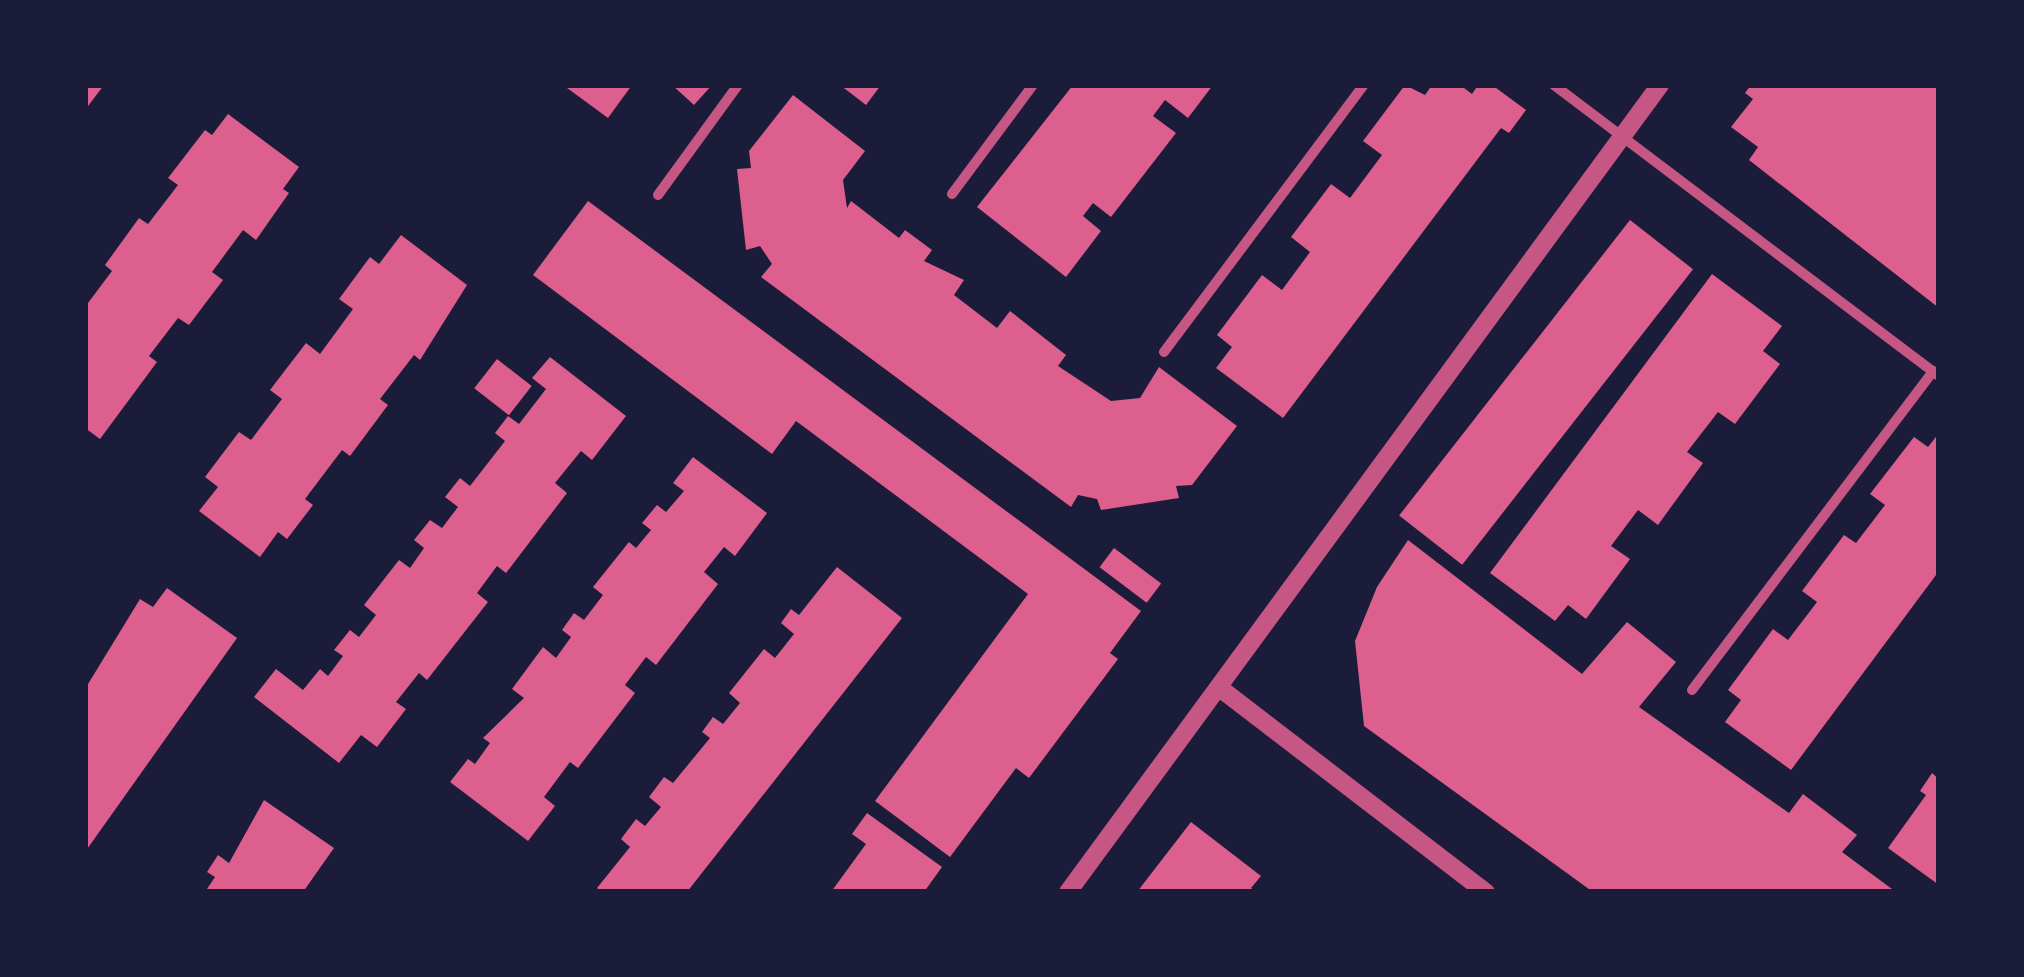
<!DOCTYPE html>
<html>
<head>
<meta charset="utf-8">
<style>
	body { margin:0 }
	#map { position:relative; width:2024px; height:977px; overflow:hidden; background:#1b1b3a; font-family:"Fira Sans",sans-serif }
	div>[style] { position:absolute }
	.building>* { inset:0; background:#dd5f8e; transform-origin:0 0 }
	.minor>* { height:10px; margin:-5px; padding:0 5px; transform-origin:5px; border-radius:5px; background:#c65784 }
	.tertiary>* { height:18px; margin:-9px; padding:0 9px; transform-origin:9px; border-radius:9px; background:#c65784 }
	span { translate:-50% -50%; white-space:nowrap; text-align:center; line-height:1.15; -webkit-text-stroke:9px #1b1b3a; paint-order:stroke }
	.frame { position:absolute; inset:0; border:88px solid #1b1b3a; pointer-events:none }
</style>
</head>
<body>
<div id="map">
	<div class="building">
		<i style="clip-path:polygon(85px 85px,104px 85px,85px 110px)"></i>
		<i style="clip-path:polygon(563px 85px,632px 85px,608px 118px)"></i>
		<i style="clip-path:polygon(672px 85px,712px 85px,694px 105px)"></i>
		<i style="clip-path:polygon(840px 85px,881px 85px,866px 105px)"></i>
		<i style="clip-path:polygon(1073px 85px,1213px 85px,1188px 118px,1165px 100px,1153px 116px,1176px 133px,1111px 217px,1093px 203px,1083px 216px,1101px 231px,1066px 277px,977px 207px)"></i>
		<i style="clip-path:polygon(1405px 85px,1425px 95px,1432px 85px,1460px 85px,1472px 94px,1478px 85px,1492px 85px,1526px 110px,1509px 133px,1501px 128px,1283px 418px,1216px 368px,1232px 347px,1217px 335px,1262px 275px,1282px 290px,1310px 252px,1291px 237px,1331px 184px,1350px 198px,1382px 155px,1363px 141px)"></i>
		<i style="clip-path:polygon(1751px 85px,1939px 85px,1939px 308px,1749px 160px,1758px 147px,1731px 127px,1753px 99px,1745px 93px)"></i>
		<i style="clip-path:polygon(793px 95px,865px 151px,843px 180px,847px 208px,851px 201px,899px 238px,905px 230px,932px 250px,924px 261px,964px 280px,954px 295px,997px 328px,1010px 311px,1066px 355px,1058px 366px,1111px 401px,1140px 398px,1159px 367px,1237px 426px,1192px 485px,1176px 486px,1179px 498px,1101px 510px,1097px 499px,1078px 495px,1071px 507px,761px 277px,772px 264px,760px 246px,746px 250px,737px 169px,751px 168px,749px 151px)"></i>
		<i style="clip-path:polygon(228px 114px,299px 167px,283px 189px,289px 193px,256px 240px,243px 230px,212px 272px,223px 280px,189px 325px,178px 318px,149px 356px,157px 362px,100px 439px,85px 428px,85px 307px,112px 271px,105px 265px,139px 218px,148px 224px,178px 185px,168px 178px,205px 130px,212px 135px)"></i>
		<i style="clip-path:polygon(588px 201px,1141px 611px,1110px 653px,1118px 659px,1029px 778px,1016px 768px,950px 857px,875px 801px,1028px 594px,796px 421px,772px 454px,533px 275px)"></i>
		<i style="left:1630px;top:220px;width:80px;height:375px;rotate:38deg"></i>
		<i style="clip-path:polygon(401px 235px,467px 285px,420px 360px,414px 355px,380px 399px,388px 405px,350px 456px,342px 450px,305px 499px,313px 505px,287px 539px,278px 532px,260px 557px,199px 511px,218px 487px,205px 477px,239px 432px,251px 440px,282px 399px,270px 390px,306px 343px,320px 354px,353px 309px,339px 299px,370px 257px,379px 264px)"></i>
		<i style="clip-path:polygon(1712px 274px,1782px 326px,1763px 351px,1780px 364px,1735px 424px,1718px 412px,1687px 452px,1703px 463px,1658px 525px,1638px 510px,1611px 546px,1630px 559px,1586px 619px,1568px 605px,1555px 621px,1490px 573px)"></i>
		<i style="clip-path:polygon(550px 357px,626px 416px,592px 460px,581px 451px,555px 483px,567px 493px,506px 573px,497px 566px,477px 593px,488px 602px,427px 680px,419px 673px,396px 702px,406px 709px,377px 747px,361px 735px,339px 763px,254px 697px,276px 669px,303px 690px,320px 669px,328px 676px,343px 656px,334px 650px,350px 630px,359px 637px,376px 615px,364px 605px,399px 560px,410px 568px,424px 548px,414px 540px,430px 520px,442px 528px,458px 507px,445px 497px,460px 478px,470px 486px,505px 441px,495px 433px,508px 416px,519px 424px,546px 389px,532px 378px)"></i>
		<i style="left:497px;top:359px;width:44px;height:37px;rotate:38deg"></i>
		<i style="clip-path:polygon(1939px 433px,1939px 571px,1791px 770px,1725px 722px,1741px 700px,1728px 690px,1773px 629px,1788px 640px,1817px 602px,1802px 591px,1844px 535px,1856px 543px,1885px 505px,1870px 494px,1914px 437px,1928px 447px)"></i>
		<i style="clip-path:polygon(693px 457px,767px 513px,735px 556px,724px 547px,704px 572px,718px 584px,656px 665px,646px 657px,625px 685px,635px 693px,578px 768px,570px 762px,544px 797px,555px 806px,528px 841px,450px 782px,468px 759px,475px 764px,490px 743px,483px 738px,524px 698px,512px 689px,543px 647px,556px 658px,571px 637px,562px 630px,574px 613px,584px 620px,603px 595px,593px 587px,629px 542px,636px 548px,651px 530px,642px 523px,657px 505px,666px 512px,684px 491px,673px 483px)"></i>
		<i style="clip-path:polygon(1408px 540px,1582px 674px,1627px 622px,1676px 662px,1639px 707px,1789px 813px,1803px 794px,1857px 835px,1842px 852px,1896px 892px,1593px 892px,1364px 726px,1355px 641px,1377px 587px)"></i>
		<i style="left:1114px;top:548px;width:59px;height:24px;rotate:37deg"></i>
		<i style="clip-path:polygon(837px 567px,902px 618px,687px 892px,602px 892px,597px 888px,630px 847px,621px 839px,636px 819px,645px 826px,661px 807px,649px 797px,664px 777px,673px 783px,710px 738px,702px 732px,713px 717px,723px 724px,740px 703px,729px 693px,764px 649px,775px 658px,794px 634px,781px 623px,791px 609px,799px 615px)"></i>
		<i style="clip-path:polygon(167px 588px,237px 638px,85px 852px,85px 689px,140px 599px,153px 607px)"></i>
		<i style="clip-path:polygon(1932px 773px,1939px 779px,1939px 885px,1888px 848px,1926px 795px,1920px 791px)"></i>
		<i style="clip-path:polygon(264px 800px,334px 848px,303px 892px,205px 892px,215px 877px,207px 872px,218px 855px,229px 863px)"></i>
		<i style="clip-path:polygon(867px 813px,942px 867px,924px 892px,831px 892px,866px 844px,852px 834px)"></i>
		<i style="clip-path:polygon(1191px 822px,1261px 876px,1251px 888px,1257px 892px,1137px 892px)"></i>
	</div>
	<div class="minor">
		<i style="left:1554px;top:85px;width:483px;rotate:37.1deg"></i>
		<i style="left:952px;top:194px;width:136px;rotate:-53.4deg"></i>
		<i style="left:658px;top:195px;width:136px;rotate:-54deg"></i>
		<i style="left:1164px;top:352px;width:334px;rotate:-53.2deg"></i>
		<i style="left:1692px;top:690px;width:400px;rotate:-52.9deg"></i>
	</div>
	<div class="tertiary">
		<i style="left:1221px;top:689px;width:334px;rotate:37.5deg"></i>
		<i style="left:1068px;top:892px;width:1001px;rotate:-53.74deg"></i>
	</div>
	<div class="frame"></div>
</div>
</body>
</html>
